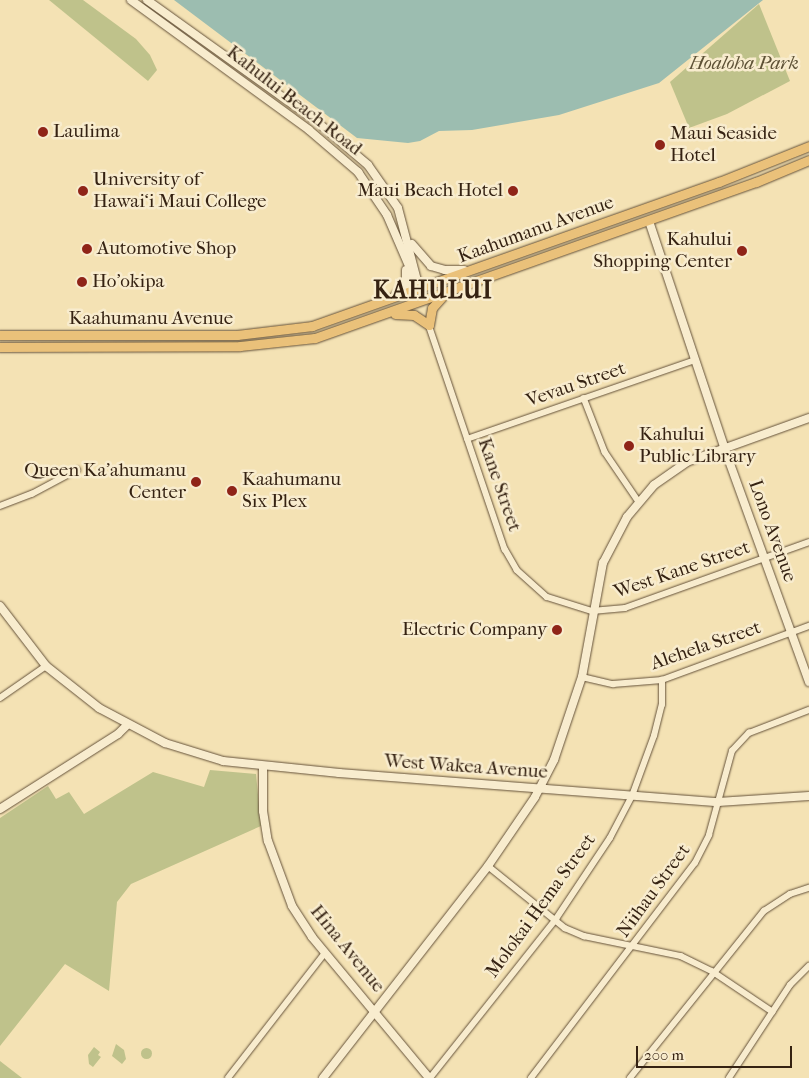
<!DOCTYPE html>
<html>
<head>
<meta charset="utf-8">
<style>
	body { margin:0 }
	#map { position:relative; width:809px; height:1078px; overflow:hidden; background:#f4e2b4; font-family:"IM FELL French Canon",serif }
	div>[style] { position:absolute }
	.green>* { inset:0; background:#bfc28b }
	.round { border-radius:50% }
	.water>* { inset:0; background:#9cbdb0 }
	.roads { filter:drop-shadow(0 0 1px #65523a) drop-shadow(0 0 1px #65523a) }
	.street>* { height:5.5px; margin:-2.75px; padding:0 2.75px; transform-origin:2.75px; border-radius:2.75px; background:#f8ecce }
	.secondary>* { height:8px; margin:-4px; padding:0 4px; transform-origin:4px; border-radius:4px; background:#f8ecce }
	.primary>* { height:9px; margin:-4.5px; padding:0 4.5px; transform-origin:4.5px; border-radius:4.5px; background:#eac17a }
	.dots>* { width:14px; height:14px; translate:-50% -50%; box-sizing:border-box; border:2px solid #f8ecce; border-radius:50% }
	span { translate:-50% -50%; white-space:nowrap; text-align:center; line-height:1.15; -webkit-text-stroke:5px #f8ecce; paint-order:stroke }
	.park-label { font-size:19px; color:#5e5236; font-style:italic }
	.street-label { font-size:19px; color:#352212 }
	.poi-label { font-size:19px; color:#352212 }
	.left { translate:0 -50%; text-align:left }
	.right { translate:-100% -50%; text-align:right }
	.district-label { font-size:24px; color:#352212; font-weight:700; letter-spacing:1px }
	.scale { position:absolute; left:636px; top:1046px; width:156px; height:22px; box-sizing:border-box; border:2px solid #352212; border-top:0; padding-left:6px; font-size:15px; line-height:18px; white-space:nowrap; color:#352212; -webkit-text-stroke:4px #f8ecce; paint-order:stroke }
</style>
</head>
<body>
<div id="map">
	<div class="green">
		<i style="clip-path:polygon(49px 0,83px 0,136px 39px,150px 55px,157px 70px,148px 81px)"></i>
		<i style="clip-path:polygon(759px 4px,790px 81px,727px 114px,689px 128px,670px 82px)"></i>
		<i style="clip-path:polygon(210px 770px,256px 774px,261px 826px,131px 884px,117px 902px,109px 991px,65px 964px,0 1046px,0 818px,48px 786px,56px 799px,69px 792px,84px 814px,153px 772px,204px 787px)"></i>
		<i style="clip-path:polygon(116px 1044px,124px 1050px,126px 1059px,122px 1064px,112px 1056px)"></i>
		<i style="clip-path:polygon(94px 1047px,100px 1052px,98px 1055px,101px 1057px,93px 1067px,89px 1064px,88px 1055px)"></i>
		<i class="round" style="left:140.5px;top:1047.5px;width:11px;height:11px"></i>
		<i style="clip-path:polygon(0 1061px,22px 1078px,0 1078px)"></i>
	</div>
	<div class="water">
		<i style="clip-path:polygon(174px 0,763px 0,659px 83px,559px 115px,472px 130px,439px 131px,420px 141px,408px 143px,357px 138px)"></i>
	</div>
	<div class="roads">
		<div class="street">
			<i style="left:429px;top:325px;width:237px;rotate:71.3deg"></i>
			<i style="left:505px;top:549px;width:24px;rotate:60deg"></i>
			<i style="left:517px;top:570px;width:40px;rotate:42deg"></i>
			<i style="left:547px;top:597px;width:47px;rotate:17.3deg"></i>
			<i style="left:592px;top:611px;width:33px;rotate:-5deg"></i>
			<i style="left:625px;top:608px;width:195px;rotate:-19.7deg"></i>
			<i style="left:584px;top:398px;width:58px;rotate:68.7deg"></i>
			<i style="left:605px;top:452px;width:60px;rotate:55.8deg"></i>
			<i style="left:467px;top:439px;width:241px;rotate:-19.1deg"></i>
			<i style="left:0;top:506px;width:34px;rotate:-21deg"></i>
			<i style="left:32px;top:494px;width:51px;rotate:-28.1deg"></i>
			<i style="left:582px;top:677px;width:32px;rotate:13deg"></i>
			<i style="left:613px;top:684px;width:49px;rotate:-4.7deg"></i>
			<i style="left:662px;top:680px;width:157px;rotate:-20.2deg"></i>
			<i style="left:0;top:698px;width:56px;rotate:-34.8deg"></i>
			<i style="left:488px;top:866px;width:99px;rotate:38.8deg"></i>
			<i style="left:565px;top:928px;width:21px;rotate:23deg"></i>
			<i style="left:584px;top:936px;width:99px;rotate:11.7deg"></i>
			<i style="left:681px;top:956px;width:34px;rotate:26deg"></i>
			<i style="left:712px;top:971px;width:73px;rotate:33.9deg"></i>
			<i style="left:228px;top:1078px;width:158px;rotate:-52.2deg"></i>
			<i style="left:430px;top:1078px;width:203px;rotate:-51.6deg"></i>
			<i style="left:556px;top:919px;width:97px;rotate:-56.3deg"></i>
			<i style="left:610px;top:838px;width:47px;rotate:-62.4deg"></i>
			<i style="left:632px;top:796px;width:64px;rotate:-69.9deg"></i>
			<i style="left:654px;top:736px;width:32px;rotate:-76deg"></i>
			<i style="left:662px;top:705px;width:25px;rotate:-90deg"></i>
			<i style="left:531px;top:1078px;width:270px;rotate:-52.7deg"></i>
			<i style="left:695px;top:863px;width:31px;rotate:-63deg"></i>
			<i style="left:709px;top:835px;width:87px;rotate:-74.7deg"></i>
			<i style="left:732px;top:751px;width:25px;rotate:-47deg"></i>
			<i style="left:749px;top:733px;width:64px;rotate:-21deg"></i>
			<i style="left:630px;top:1078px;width:214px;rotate:-51.3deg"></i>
			<i style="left:764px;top:911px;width:31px;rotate:-33deg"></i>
			<i style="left:790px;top:894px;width:20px;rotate:-18deg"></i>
			<i style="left:729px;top:1078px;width:111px;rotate:-56.7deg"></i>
			<i style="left:790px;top:985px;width:27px;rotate:-45deg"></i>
		</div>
		<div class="secondary">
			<i style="left:131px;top:0;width:220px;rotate:36.1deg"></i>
			<i style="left:309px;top:130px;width:65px;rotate:40.6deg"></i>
			<i style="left:358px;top:172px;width:52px;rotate:56deg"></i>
			<i style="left:387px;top:215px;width:81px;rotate:66.6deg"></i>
			<i style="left:147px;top:0;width:208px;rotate:35.6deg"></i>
			<i style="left:316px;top:121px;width:68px;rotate:40.2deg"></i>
			<i style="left:368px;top:165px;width:52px;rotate:55.1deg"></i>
			<i style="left:398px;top:208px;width:83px;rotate:75.3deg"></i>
			<i style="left:649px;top:221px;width:238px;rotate:71.6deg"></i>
			<i style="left:724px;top:447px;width:250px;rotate:70.1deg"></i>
			<i style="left:412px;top:244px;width:29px;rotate:49deg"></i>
			<i style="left:431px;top:266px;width:15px;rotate:16deg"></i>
			<i style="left:445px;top:270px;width:19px"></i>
			<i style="left:396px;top:294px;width:13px;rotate:-39deg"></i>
			<i style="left:406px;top:286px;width:16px;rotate:-90deg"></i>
			<i style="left:0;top:606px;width:76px;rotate:52.5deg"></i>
			<i style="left:46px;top:666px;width:68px;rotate:38.4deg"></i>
			<i style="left:99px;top:708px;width:75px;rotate:27.9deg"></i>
			<i style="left:165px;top:743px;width:61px;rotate:17.2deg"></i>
			<i style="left:223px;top:761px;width:117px;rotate:5.9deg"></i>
			<i style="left:339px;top:773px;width:380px;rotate:4.4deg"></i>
			<i style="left:718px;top:802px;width:91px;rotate:-3.8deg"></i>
			<i style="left:263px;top:767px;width:44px;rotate:90deg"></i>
			<i style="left:263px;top:811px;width:30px;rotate:81deg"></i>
			<i style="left:268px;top:841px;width:69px;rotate:69.7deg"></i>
			<i style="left:292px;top:906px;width:37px;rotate:57deg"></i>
			<i style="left:312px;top:937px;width:183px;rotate:50.3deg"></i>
			<i style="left:0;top:809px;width:140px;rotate:-32.4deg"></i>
			<i style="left:118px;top:734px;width:13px;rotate:-45deg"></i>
			<i style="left:323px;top:1078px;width:269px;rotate:-52.1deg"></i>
			<i style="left:488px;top:866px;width:83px;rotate:-55.7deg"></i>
			<i style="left:535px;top:797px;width:42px;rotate:-62.8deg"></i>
			<i style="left:554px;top:760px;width:88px;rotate:-71.4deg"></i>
			<i style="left:582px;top:677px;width:116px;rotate:-79.6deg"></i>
			<i style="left:603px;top:563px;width:52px;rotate:-62.4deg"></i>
			<i style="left:627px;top:517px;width:42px;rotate:-49.8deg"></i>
			<i style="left:654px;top:485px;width:40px;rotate:-34.9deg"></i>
			<i style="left:687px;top:462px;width:130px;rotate:-19.8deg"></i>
		</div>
		<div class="primary">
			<i style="left:395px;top:314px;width:19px;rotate:3deg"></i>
			<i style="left:414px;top:315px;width:18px;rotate:34deg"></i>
			<i style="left:429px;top:325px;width:17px;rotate:-80deg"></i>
			<i style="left:432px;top:308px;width:15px;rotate:-48deg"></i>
			<i style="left:0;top:335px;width:237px"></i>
			<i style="left:237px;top:335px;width:76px;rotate:-6.8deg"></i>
			<i style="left:312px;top:326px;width:432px;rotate:-19.5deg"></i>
			<i style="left:719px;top:182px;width:97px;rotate:-21.8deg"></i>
			<i style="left:0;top:347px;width:240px;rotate:-0.2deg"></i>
			<i style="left:240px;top:346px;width:75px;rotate:-6.1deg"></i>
			<i style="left:315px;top:338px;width:468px;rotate:-19.5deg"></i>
			<i style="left:756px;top:182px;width:57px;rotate:-22.5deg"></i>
		</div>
	</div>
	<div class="dots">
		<i style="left:43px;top:132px;background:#8f2418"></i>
		<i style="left:660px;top:145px;background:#8f2418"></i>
		<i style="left:83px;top:191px;background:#8f2418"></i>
		<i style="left:513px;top:191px;background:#8f2418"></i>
		<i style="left:87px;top:249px;background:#8f2418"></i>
		<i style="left:742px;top:251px;background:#8f2418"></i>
		<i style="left:82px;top:282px;background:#8f2418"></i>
		<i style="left:629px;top:446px;background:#8f2418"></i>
		<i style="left:196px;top:482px;background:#8f2418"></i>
		<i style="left:232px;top:491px;background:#8f2418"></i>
		<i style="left:557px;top:630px;background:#8f2418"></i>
	</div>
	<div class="park-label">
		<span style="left:744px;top:64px">Hoaloha Park</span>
	</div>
	<div class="street-label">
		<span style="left:294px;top:101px;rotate:38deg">Kahului Beach Road</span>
		<span style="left:536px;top:230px;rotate:-20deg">Kaahumanu Avenue</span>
		<span style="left:151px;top:319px">Kaahumanu Avenue</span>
		<span style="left:576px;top:385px;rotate:-19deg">Vevau Street</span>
		<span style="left:499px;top:485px;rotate:71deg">Kane Street</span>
		<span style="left:772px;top:531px;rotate:70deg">Lono Avenue</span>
		<span style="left:682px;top:570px;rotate:-19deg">West Kane Street</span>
		<span style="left:706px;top:646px;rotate:-19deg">Alehela Street</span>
		<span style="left:466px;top:767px;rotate:4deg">West Wakea Avenue</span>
		<span style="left:654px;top:891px;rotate:-54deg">Niihau Street</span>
		<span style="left:541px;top:906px;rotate:-54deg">Molokai Hema Street</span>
		<span style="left:347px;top:949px;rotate:51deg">Hina Avenue</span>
	</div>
	<div class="poi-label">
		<span class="left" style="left:53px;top:132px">Laulima</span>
		<span class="left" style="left:670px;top:145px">Maui Seaside<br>Hotel</span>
		<span class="left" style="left:93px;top:191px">University of<br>Hawai‘i Maui College</span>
		<span class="right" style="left:503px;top:191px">Maui Beach Hotel</span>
		<span class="right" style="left:732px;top:251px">Kahului<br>Shopping Center</span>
		<span class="left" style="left:97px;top:249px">Automotive Shop</span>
		<span class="left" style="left:92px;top:282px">Ho'okipa</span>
		<span class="left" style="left:639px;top:446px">Kahului<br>Public Library</span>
		<span class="right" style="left:186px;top:482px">Queen Ka'ahumanu<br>Center</span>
		<span class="left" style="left:242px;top:491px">Kaahumanu<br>Six Plex</span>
		<span class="right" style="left:547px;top:630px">Electric Company</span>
	</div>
	<div class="district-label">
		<span style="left:433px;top:291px">KAHULUI</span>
	</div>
	<div class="scale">200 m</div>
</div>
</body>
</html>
